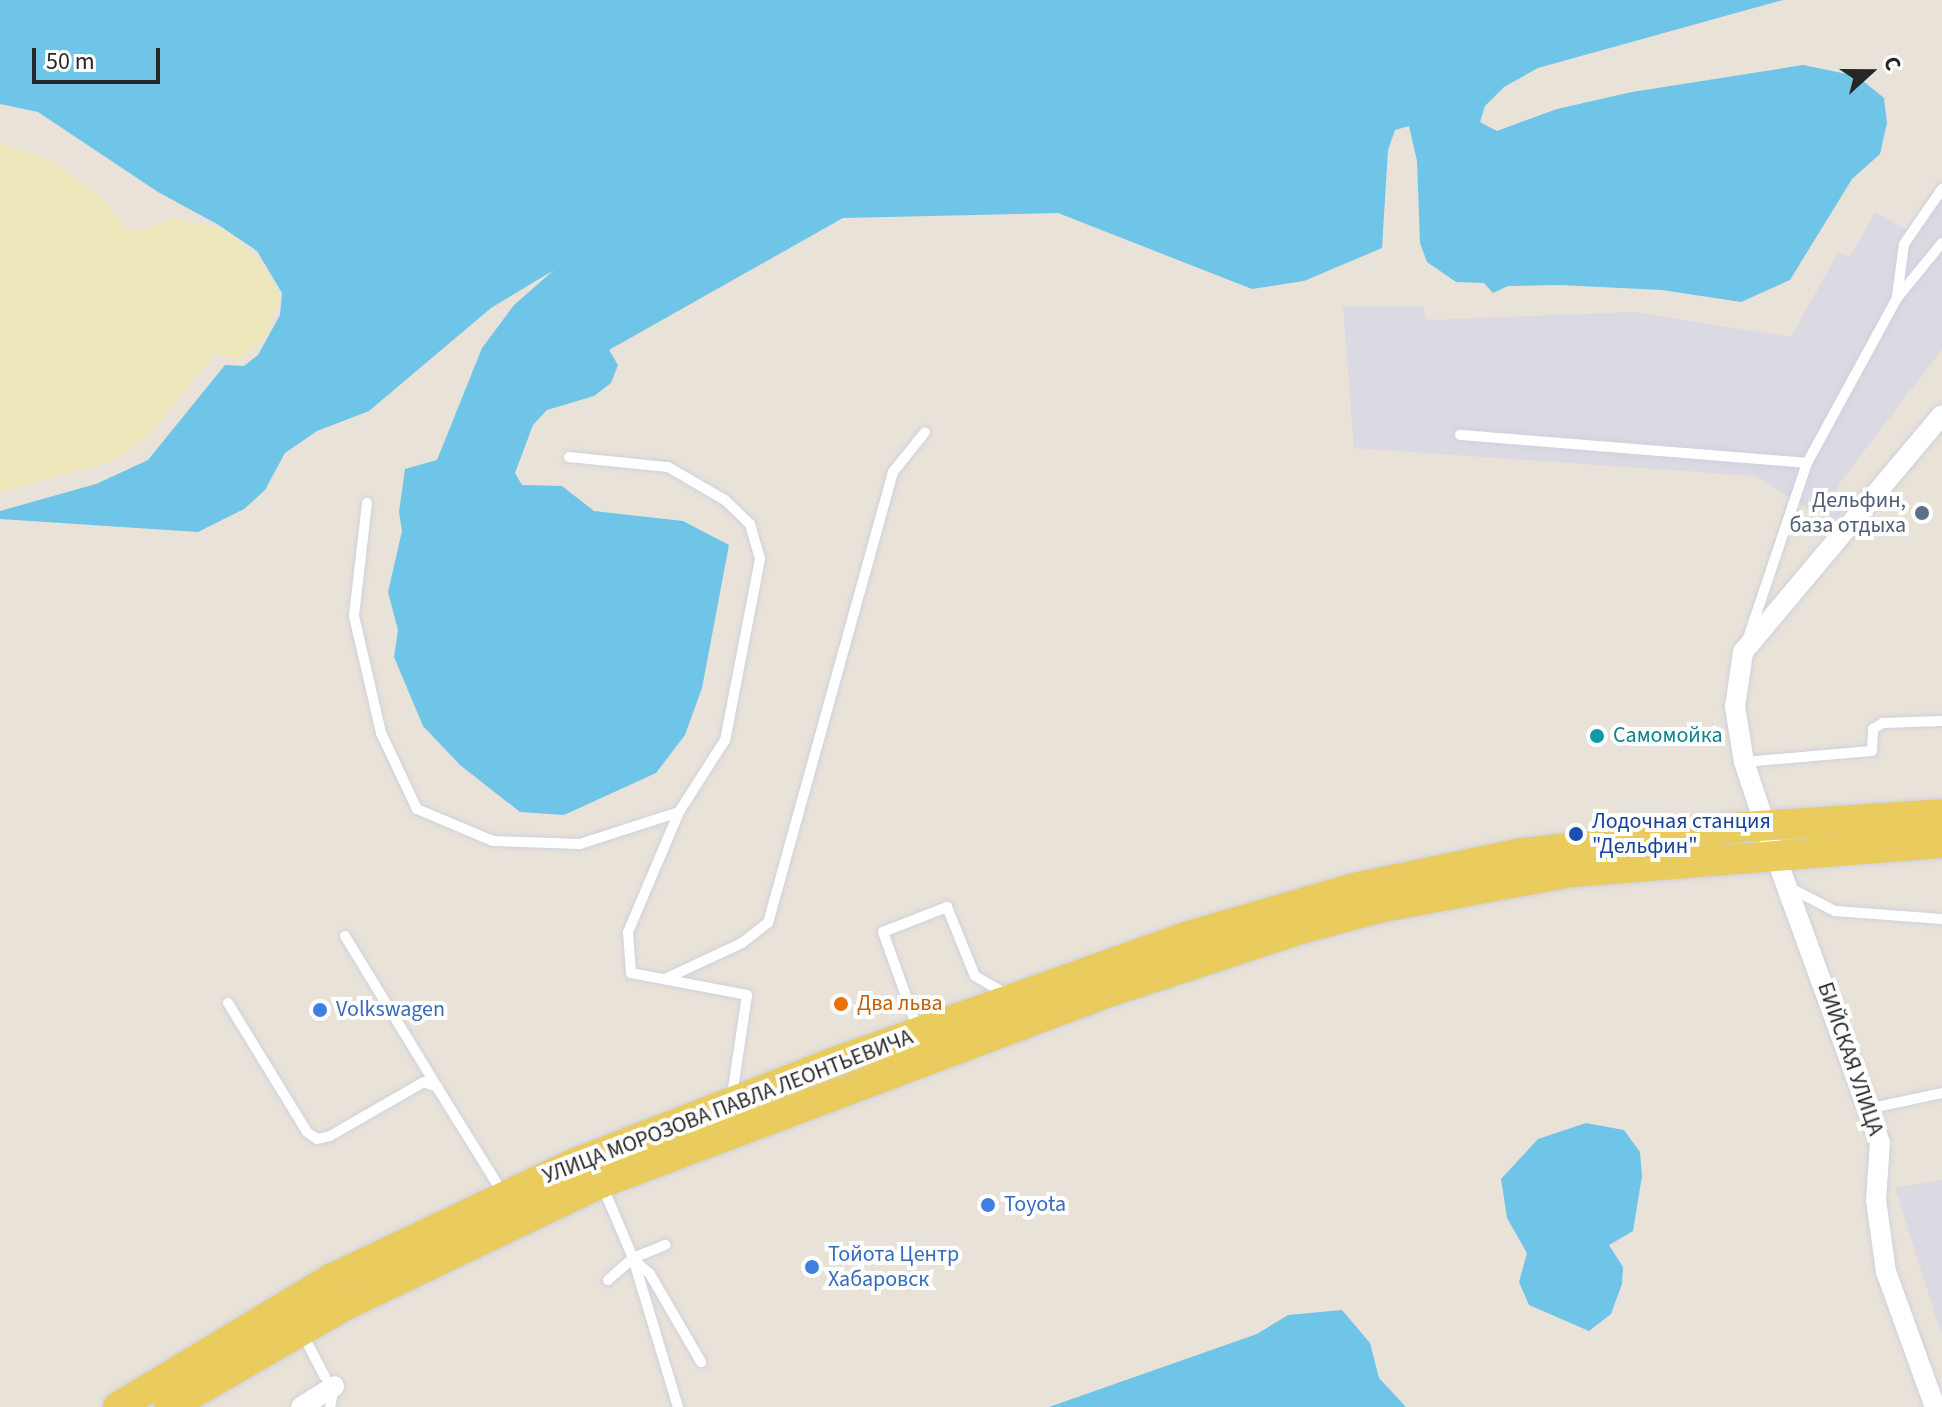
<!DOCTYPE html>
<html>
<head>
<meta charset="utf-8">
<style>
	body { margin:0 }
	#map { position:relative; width:1942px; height:1407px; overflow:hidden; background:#e9e2d8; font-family:"Source Sans 3",sans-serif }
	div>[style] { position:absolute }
	.industrial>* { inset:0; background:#dbd9e1 }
	.sand>* { inset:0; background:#eee7bb }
	.water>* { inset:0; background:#6ec5e8 }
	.roads { filter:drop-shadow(0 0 2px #ced1df) drop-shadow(0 0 2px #ced1df) }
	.lane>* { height:10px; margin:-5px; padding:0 5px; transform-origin:5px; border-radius:5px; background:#fff }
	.street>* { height:20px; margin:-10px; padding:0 10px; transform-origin:10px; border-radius:10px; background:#fff }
	.primary>* { height:30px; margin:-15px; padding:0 15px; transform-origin:15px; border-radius:15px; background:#e9cc5d }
	.dots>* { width:22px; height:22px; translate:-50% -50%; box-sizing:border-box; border:4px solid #fff; border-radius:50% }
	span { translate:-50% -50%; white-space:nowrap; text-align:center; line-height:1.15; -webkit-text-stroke:8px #fff; paint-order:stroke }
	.service-label { font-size:22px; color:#4e5e75 }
	.right { translate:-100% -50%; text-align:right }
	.culture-label { font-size:22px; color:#0d838f }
	.left { translate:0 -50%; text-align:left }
	.transit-label { font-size:22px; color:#164399 }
	.food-label { font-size:22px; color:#c56008 }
	.shop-label { font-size:22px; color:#366cbe }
	.street-label { font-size:22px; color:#262626 }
	.north { position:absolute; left:1830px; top:32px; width:80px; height:80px; -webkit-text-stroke:6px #fff; paint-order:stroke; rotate:69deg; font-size:22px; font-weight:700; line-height:32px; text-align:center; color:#262626 }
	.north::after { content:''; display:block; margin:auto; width:28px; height:36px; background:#262626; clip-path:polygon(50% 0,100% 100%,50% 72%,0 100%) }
	.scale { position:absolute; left:32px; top:48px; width:128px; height:36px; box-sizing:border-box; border:4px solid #262626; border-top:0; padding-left:10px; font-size:24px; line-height:28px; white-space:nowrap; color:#262626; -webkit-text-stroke:6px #fff; paint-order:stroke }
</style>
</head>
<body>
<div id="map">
	<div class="industrial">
		<i style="clip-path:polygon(1942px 190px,1942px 349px,1842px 480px,1831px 500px,1844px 510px,1833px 524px,1755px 476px,1354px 448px,1343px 306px,1423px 307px,1427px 320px,1633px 312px,1791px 337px,1838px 253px,1850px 257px,1875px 212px,1914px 234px)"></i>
		<i style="clip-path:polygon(1942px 1180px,1942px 1333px,1941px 1333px,1895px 1188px)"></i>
	</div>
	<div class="sand">
		<i style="clip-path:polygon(0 143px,50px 160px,101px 196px,127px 229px,142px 231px,172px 218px,223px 229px,261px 262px,280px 297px,267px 336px,238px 360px,215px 354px,149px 435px,114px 461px,0 492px)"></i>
	</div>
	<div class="water">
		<i style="clip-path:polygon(0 0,1783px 0,1538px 68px,1504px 87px,1485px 106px,1480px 122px,1497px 131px,1557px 109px,1632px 92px,1803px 65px,1857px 76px,1884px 98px,1887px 123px,1880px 154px,1852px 179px,1790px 280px,1741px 302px,1662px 290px,1559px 285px,1508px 286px,1493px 293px,1484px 283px,1456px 282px,1427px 262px,1420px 243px,1417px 161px,1409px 126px,1395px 130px,1388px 150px,1382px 248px,1304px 281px,1252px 289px,1058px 213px,843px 218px,609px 350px,618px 365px,611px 383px,594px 396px,547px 410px,533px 425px,515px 473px,522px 485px,562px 486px,594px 511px,683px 521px,729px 545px,702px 688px,685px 735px,656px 773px,564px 815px,520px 812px,460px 765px,423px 726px,394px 657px,398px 630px,388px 592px,402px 531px,399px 512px,405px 469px,437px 460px,482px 348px,514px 305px,554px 270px,491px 308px,369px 411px,317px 431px,285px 453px,265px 490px,244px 509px,198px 532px,0 519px,0 511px,96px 484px,148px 460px,225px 365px,244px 366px,258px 355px,280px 315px,282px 293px,257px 251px,217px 224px,158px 192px,38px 112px,0 104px)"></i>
		<i style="clip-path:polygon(1586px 1123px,1624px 1130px,1640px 1152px,1642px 1176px,1633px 1231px,1609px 1245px,1623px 1267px,1622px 1284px,1611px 1314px,1589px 1331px,1529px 1305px,1519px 1282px,1527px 1253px,1507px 1218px,1501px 1179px,1538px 1139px)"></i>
		<i style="clip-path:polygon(1342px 1310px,1370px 1343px,1379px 1378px,1406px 1407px,1049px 1407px,1257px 1334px,1288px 1315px)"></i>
	</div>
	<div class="roads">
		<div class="lane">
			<i style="left:1897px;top:296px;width:52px;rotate:-82.3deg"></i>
			<i style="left:1904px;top:244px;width:67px;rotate:-55.4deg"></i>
			<i style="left:1460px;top:435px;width:348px;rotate:4.6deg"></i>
			<i style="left:1807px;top:463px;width:185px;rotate:108.6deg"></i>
			<i style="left:569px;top:457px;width:100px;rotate:5.8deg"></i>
			<i style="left:668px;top:467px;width:66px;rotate:30.1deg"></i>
			<i style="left:725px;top:500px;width:35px;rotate:44deg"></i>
			<i style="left:750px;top:524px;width:36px;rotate:74deg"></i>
			<i style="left:760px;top:559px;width:184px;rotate:100.9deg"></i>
			<i style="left:725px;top:740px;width:85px;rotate:122.6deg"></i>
			<i style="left:679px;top:812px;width:130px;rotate:113deg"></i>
			<i style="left:628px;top:932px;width:41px;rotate:85.8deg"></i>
			<i style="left:631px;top:973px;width:118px;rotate:10.7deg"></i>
			<i style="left:747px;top:995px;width:101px;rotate:98.5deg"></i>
			<i style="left:1807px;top:463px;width:188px;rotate:-61.4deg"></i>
			<i style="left:1897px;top:298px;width:71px;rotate:-50.7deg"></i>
			<i style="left:367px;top:503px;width:114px;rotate:96.6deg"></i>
			<i style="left:354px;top:616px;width:120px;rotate:77deg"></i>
			<i style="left:381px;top:733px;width:84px;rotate:64.7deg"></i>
			<i style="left:417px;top:809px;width:82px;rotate:22.8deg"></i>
			<i style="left:493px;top:841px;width:87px;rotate:2deg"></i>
			<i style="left:580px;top:844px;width:104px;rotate:-17.9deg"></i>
			<i style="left:1744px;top:762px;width:128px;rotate:-4.9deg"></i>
			<i style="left:1872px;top:751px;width:22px;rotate:-87deg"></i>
			<i style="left:1873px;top:729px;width:12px;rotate:-31deg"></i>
			<i style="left:1883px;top:723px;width:59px;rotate:-1.9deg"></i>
			<i style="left:1790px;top:888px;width:51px;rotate:27.1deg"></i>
			<i style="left:1835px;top:911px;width:107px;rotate:4.3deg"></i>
			<i style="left:345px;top:936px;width:177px;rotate:58.6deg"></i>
			<i style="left:665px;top:979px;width:85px;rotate:-25.1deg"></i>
			<i style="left:742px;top:943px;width:33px;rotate:-38deg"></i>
			<i style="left:768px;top:923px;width:468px;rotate:-74.5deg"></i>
			<i style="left:893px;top:472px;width:51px;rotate:-51.3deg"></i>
			<i style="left:228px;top:1003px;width:151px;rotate:58.5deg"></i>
			<i style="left:307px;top:1132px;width:12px;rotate:35deg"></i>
			<i style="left:317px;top:1139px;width:13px;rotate:-13deg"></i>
			<i style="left:330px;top:1136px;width:108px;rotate:-29.9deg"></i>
			<i style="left:424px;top:1082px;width:14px;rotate:21deg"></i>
			<i style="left:437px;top:1087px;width:127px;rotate:58.2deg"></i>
			<i style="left:912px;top:1029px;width:6px;rotate:-51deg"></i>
			<i style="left:916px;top:1024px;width:98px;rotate:-109.7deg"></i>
			<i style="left:883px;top:932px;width:69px;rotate:-21.3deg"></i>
			<i style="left:947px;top:907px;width:74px;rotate:67.9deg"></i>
			<i style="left:975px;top:976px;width:36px;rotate:30deg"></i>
			<i style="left:1867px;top:1109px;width:77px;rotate:-12deg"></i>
			<i style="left:602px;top:1185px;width:79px;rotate:67deg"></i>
			<i style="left:633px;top:1258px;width:156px;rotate:73.2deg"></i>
			<i style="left:634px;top:1260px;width:21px;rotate:41deg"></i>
			<i style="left:650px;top:1274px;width:102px;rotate:59.9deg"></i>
			<i style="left:608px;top:1280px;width:33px;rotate:-41deg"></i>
			<i style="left:633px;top:1258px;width:35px;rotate:-22deg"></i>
			<i style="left:303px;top:1335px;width:47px;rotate:62.4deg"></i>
			<i style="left:330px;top:1407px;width:19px;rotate:-78deg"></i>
		</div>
		<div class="street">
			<i style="left:301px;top:1407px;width:39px;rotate:-32deg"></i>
			<i style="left:1935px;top:1407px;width:144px;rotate:-109.9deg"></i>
			<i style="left:1886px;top:1272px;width:73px;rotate:-97.9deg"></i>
			<i style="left:1876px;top:1200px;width:57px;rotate:-86deg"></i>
			<i style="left:1880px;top:1143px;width:307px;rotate:-110deg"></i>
			<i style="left:1775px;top:855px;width:98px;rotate:-108.4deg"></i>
			<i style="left:1744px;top:762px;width:56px;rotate:-99.3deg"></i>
			<i style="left:1735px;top:707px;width:56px;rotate:-81.7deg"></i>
			<i style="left:1743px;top:652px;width:309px;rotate:-50deg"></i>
		</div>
		<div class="primary">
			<i style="left:118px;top:1407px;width:251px;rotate:-31deg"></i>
			<i style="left:333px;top:1278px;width:266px;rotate:-25.4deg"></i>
			<i style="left:573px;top:1164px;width:275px;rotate:-21.3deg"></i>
			<i style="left:829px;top:1064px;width:382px;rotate:-19.6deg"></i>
			<i style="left:1189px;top:936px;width:172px;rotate:-16.2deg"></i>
			<i style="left:1354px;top:888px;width:167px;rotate:-11.8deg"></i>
			<i style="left:1517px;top:854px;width:228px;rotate:-6.8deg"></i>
			<i style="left:1743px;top:827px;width:199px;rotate:-3.7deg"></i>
			<i style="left:169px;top:1407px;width:204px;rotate:-30deg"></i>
			<i style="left:346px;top:1305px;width:283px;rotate:-25.6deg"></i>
			<i style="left:601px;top:1183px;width:543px;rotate:-20.61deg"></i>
			<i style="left:1109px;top:992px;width:205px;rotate:-18.2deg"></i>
			<i style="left:1304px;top:928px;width:82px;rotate:-14.9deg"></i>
			<i style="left:1383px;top:907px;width:192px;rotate:-10.5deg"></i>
			<i style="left:1572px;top:872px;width:371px;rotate:-4.5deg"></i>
		</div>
	</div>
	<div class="dots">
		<i style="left:1922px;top:513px;background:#5c6f8a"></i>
		<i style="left:1597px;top:736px;background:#0f9aa8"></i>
		<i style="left:1576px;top:834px;background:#1a4fb4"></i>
		<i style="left:841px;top:1004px;background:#e8710a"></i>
		<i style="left:320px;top:1010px;background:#3f7fe0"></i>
		<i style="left:988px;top:1205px;background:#3f7fe0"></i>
		<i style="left:812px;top:1267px;background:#3f7fe0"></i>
	</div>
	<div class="service-label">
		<span class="right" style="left:1906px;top:513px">Дельфин,<br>база отдыха</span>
	</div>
	<div class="culture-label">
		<span class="left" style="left:1613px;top:736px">Самомойка</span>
	</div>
	<div class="transit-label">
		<span class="left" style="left:1592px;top:834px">Лодочная станция<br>"Дельфин"</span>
	</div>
	<div class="food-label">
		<span class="left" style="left:857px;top:1004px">Два льва</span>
	</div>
	<div class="shop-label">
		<span class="left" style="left:336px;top:1010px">Volkswagen</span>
		<span class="left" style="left:1004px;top:1205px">Toyota</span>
		<span class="left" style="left:828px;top:1267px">Тойота Центр<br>Хабаровск</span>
	</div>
	<div class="street-label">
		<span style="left:1850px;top:1059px;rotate:71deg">БИЙСКАЯ УЛИЦА</span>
		<span style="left:728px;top:1107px;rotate:-21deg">УЛИЦА МОРОЗОВА ПАВЛА ЛЕОНТЬЕВИЧА</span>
	</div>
	<div class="north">С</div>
	<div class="scale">50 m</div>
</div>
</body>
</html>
